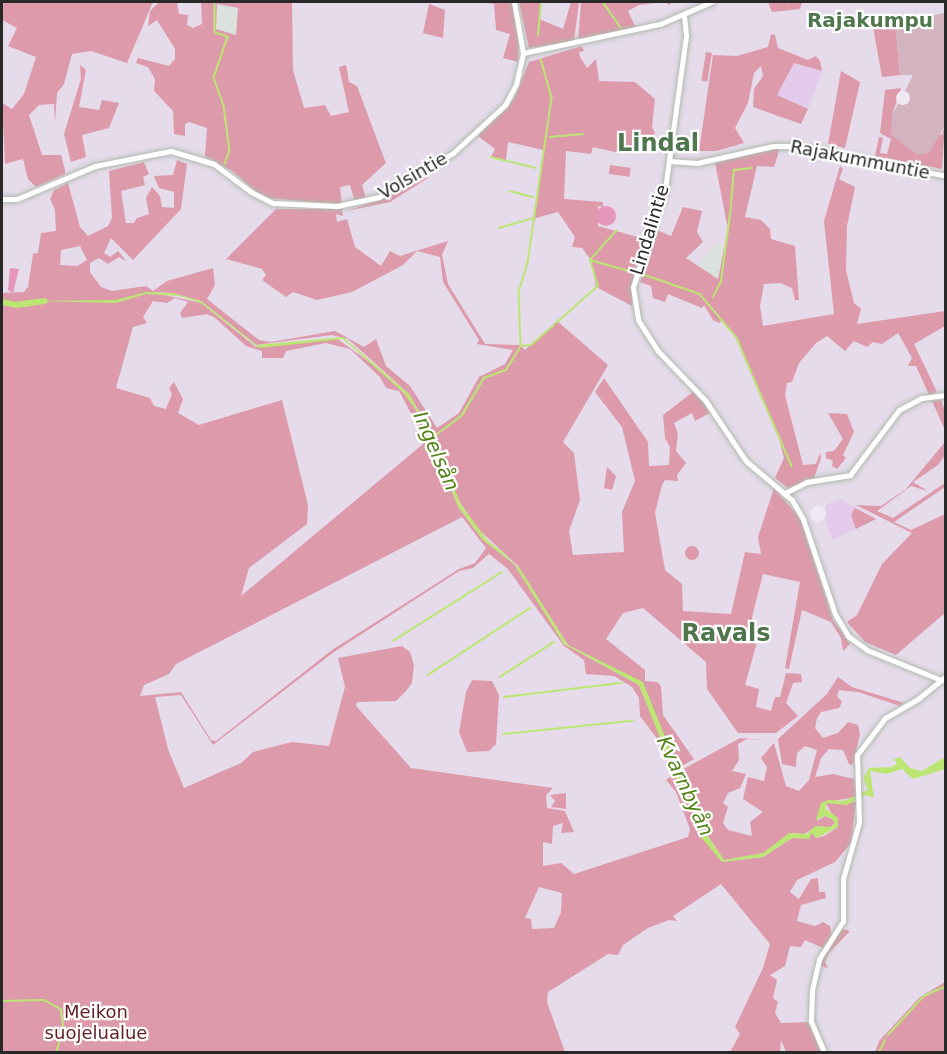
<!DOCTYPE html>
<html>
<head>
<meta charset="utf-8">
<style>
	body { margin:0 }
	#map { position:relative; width:947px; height:1054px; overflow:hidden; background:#e5dbea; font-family:"DejaVu Sans",sans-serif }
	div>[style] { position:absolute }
	.industrial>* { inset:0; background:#dbe2de }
	.education>* { inset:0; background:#e4cbeb }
	.green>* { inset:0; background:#dd9aaa; transform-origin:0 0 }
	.round { border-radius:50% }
	.cemetery>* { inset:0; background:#d3b3bf }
	.pitch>* { inset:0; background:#e496bb }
	.plaza>* { inset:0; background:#f0e8f2 }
	.water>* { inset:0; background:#bce674 }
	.stream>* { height:1.5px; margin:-0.75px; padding:0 0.75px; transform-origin:0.75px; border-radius:0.75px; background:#bce674 }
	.river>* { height:6px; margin:-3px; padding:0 3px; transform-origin:3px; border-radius:3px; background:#bce674 }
	.roads { filter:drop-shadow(0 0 2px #b0bbae) drop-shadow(0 0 2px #b0bbae) }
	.secondary>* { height:5px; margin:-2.5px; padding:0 2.5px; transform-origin:2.5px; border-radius:2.5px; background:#fff }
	span { translate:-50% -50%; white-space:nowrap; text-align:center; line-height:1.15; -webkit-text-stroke:4.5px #fff; paint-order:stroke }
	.street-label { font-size:18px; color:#282828 }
	.park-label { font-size:18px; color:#601e25 }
	.neighbourhood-label { font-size:20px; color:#4f764c; font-weight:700 }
	.water-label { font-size:20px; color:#528216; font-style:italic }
	.district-label { font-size:24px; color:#4f764c; font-weight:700 }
	.frame { position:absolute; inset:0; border:3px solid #282828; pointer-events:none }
</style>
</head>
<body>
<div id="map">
	<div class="industrial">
		<i style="clip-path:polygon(217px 4px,238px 8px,236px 35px,216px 29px)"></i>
		<i style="clip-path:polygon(717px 244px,725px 246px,718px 280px,698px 265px)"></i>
	</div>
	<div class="education">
		<i style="clip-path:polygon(794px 63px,822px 71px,808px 109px,776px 96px)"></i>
		<i style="clip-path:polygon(840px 499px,876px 519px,833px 540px,824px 519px,826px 505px)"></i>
	</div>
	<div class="green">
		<i style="clip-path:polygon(2px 2px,153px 2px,127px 63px,91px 51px,72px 54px,64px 84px,57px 93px,55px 123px,54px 104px,39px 105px,29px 115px,42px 155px,61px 155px,65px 170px,65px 174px,36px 187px,28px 179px,23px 159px,5px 164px,2px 103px,12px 109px,24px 94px,36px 57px,8px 46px,17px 28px,2px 20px)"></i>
		<i style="clip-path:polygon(evenodd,159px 2px,177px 2px,179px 14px,188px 15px,187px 25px,193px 28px,202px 24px,201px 2px,292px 2px,293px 70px,304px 108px,325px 105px,331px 116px,349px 112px,339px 67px,346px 65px,349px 82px,357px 86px,381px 150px,386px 163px,362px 185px,366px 199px,355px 202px,350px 185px,340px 187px,342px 204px,264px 198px,232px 171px,205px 156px,207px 128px,189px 122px,185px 124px,185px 136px,174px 134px,173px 111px,154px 91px,155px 79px,148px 67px,136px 63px,138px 58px,169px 66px,175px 59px,175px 49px,157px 20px,148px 26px,150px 11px,159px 2px,217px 4px,238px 8px,236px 35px,216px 29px,217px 4px)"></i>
		<i style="clip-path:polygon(511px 2px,519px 28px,518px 62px,503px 58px,510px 34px,496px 30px,494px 4px,487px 3px)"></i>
		<i style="clip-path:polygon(519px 2px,541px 2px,539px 19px,563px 29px,571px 2px,579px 2px,574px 41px,529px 48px)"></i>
		<i style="clip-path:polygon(588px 2px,671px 2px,670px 5px,664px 2px,639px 5px,628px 11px,636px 28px,578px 41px,581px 3px)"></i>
		<i style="clip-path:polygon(768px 2px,788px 2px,789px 6px,789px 2px,802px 2px,800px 9px,772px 12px)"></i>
		<i style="clip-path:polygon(429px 4px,445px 10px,443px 38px,423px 33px)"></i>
		<i style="clip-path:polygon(879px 22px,895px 22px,900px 75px,882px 77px,873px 27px)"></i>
		<i style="clip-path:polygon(771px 34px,775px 35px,778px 48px,808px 60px,816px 56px,820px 61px,822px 71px,794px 63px,777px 95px,808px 109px,801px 124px,753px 107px,754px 89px,763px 76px,761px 66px,754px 73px,748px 103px,735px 128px,744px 143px,716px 151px,699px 151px,713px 55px,737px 56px,768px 47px)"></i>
		<i style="clip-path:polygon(582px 46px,584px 51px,579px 52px,580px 57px,587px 68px,596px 59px,599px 81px,635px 82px,655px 99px,652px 127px,655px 133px,647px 141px,615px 152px,593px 147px,591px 154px,566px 151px,564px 199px,603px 202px,603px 207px,598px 206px,598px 226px,645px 239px,634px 271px,632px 306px,596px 287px,591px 260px,582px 248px,572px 247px,575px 237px,558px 212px,536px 218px,533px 225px,543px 150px,508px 142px,506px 160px,491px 157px,495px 149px,478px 136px,514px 99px,529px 62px)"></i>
		<i style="left:706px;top:52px;width:6px;height:29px;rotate:9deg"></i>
		<i style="clip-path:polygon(80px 65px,86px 70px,79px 107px,99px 110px,102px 100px,119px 103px,109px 128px,82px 135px,86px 157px,71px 162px,64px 134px,81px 79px)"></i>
		<i style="clip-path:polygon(841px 71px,860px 82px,845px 148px,828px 144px)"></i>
		<i style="clip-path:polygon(901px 88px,892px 115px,942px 135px,945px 124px,942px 169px,875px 156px,879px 137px,883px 138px,880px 153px,887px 154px,891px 139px,880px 133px,885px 90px)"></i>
		<i style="clip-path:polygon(780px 148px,774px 167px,757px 166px,745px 217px,761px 220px,770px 229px,771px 239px,795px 246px,799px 300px,795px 300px,792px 288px,780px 283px,764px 284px,760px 306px,763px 326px,834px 314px,824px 221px,840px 166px,843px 169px,839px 179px,855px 187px,847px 226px,846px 270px,854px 303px,861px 309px,857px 324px,945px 311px,945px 326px,914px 344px,937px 392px,929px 395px,916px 366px,908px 366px,912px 358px,898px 333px,882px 344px,873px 342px,867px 347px,854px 341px,845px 351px,827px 336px,816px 343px,799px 363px,792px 382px,787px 383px,785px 395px,803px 465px,816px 464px,820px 453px,821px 458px,814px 478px,788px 488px,775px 478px,784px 458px,780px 442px,735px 336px,722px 320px,719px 323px,713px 320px,704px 305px,702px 308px,668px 294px,665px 302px,653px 298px,651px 286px,640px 282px,657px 230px,671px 236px,683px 207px,702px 211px,697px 232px,703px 242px,686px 258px,718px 279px,728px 229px,715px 163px)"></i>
		<i style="clip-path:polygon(evenodd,177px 160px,187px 164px,181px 209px,133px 260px,111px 238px,104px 253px,110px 257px,118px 251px,127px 262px,119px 257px,108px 264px,99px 258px,90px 263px,90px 272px,101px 287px,112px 291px,146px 286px,153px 291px,167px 281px,213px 268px,215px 285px,207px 299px,259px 340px,271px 342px,335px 331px,364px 347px,376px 339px,386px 366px,410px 386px,437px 428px,459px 413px,479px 377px,505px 364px,513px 350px,477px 344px,479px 340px,443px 282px,440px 257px,417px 251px,403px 265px,352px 292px,317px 300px,293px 292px,286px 297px,262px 280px,266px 275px,262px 269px,226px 259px,276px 209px,342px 209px,343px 216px,336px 214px,337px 222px,347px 219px,355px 247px,381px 266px,390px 251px,400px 256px,448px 241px,442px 255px,448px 284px,485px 344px,520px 345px,525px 350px,557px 321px,608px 365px,563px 442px,574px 453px,580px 500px,569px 531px,573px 555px,624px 552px,622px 512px,635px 481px,622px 427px,595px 392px,604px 378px,648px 442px,649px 466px,669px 465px,670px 447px,665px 438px,663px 415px,693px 392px,711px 412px,695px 421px,692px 413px,674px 423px,678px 434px,676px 451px,686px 463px,677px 475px,678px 481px,665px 480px,662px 485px,655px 513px,665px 570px,682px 584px,683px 611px,731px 614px,745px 552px,761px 554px,758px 537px,774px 488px,800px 518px,833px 620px,850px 644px,843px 651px,841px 638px,831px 622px,802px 610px,789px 669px,785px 668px,800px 582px,763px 574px,752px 617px,756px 646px,745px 685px,759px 689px,756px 707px,771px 711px,775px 697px,780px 697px,786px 673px,801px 674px,802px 682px,793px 683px,786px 703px,798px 716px,776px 733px,738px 733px,707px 689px,706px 662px,643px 608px,623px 613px,606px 639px,645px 670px,645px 681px,657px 682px,661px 686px,663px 715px,694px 759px,677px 769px,643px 683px,568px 645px,518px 566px,478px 529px,459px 501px,430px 431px,409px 394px,348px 339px,332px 335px,256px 345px,201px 301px,172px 293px,151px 292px,201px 303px,256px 347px,336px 338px,375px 366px,412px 401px,459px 508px,483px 540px,514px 564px,564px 644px,639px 685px,674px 771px,659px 741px,640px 716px,639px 698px,632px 687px,614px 676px,586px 674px,584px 660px,564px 646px,507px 568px,489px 554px,473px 568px,459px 571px,334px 652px,213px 745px,181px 695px,155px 697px,168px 749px,184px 788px,241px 763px,253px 752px,292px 742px,329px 746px,345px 687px,338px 658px,402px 646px,410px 652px,414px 665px,412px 683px,406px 691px,396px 701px,357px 702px,356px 706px,411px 768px,553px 788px,546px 795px,547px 808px,565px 811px,574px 832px,561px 833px,563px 823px,553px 826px,552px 844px,543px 842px,543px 866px,561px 863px,574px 874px,688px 837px,690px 829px,676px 792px,666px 780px,674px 774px,690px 803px,696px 826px,722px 862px,763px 857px,792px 838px,812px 833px,816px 838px,824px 836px,838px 827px,826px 803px,856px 802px,851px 843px,835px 862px,797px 880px,790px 892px,799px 899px,811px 879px,818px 878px,819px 892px,825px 892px,826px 898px,801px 905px,797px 921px,815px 926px,823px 922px,830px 926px,832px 938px,823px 948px,805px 940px,801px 947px,790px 946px,785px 966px,770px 975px,777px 980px,773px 998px,778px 1002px,775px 1013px,781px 1023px,809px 1022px,821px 1052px,786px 1052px,781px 1040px,780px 1052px,730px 1052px,740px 1034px,735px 1027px,763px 968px,770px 944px,721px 884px,673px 916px,677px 921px,669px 920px,648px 928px,623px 945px,618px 955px,608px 954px,548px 992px,547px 1002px,565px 1052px,2px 1052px,2px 293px,24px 292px,28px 287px,33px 254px,38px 253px,41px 233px,56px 231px,55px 210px,50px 199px,54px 190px,68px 183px,80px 227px,88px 236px,108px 226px,112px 218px,109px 171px,144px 162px,149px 174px,143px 177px,145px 185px,121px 191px,126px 223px,134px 223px,137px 218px,149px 214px,146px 198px,152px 187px,160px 196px,162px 207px,174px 208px,174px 192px,159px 188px,154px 176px,173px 175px,177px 160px,80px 246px,87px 260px,77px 266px,60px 265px,61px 250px,80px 246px,177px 160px,175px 298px,188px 302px,180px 313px,182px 318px,207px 314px,214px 317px,246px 346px,262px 351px,262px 358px,283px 358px,286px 351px,326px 343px,350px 349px,380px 377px,386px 388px,399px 391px,421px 432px,423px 444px,241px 596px,249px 568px,307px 524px,308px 505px,282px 400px,199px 425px,178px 413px,183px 399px,174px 382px,169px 388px,172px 394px,166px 409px,154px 406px,150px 398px,116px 388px,133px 327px,147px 323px,143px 317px,153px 301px,167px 303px,175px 298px,177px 160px,462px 517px,486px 548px,475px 563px,459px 569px,332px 650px,216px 741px,211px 740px,181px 692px,140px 696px,144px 685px,169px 674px,176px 664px,462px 517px,177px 160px,539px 887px,562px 893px,561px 912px,554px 928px,532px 929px,531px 919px,525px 918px,539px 887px)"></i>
		<i style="left:610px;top:165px;width:21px;height:9px;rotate:8deg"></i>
		<i style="clip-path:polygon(427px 173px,428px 178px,390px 202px,347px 211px,388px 197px)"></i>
		<i style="clip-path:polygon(941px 400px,945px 411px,945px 430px,932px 401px)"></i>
		<i style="clip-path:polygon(828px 413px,847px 414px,854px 432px,843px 455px,846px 458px,837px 469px,832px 466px,833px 461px,826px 458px,826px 452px,834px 451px,843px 439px)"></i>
		<i style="clip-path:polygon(945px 442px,945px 455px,938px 465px,913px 482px,928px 491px,911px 486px,877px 511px,893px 518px,945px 483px,945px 487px,894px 522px,911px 530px,945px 514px,945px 613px,896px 655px,865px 642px,847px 622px,857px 615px,882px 564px,912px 533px,856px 505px,881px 506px,906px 489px)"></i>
		<i style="clip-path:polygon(607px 467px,616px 476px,612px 490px,604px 488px)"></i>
		<i style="clip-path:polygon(855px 508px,876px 519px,856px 529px,851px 515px)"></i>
		<i class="round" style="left:685px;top:546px;width:14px;height:14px"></i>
		<i style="clip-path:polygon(838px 677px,852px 687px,904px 703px,900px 706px,858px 692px,839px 690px,837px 696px,842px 702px,839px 708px,821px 712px,817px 718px,815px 728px,823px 738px,838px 733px,848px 722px,858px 725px,860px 734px,853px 765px,849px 764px,843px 750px,829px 749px,821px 758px,815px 777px,833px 774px,854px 779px,856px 797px,821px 803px,817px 821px,825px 816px,832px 819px,835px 823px,829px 828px,818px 826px,804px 834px,792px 833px,763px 854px,724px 860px,701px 826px,678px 772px,740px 738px,769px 740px,747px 739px,738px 744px,739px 760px,732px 771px,746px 774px,740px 788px,728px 793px,723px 803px,728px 807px,723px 823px,728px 830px,752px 836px,750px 822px,763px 812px,743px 799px,748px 777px,764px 781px,767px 767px,761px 758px,774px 743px,786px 786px,799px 791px,809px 780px,817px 750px,805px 746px,797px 753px,796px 767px,782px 764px,778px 739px,827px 694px)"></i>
		<i style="clip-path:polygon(472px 680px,492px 681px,499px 695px,496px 744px,489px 751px,467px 752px,459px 732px,466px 692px)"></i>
		<i style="clip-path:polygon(566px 793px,566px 809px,551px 807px,555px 801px,550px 795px)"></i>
		<i style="clip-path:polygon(842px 929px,850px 931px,829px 953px,825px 962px,828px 968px,818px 965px)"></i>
		<i style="clip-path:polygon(945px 982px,945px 1052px,875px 1052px,879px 1041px,920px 997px)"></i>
	</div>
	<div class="cemetery">
		<i style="clip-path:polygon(945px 13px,946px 124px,929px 153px,917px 155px,891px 135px,892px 115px,898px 104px,908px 104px,909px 95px,905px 91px,913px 75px,900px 75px,895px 22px)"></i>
	</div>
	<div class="pitch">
		<i class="round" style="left:596px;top:206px;width:20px;height:20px"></i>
		<i style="clip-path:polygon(10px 268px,19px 269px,13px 293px,8px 290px)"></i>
	</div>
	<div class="plaza">
		<i class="round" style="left:896px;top:91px;width:14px;height:14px"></i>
		<i class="round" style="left:810px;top:506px;width:16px;height:16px"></i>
	</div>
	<div class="water">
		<i style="clip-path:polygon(146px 292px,172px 293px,201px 301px,257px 345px,343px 337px,409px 394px,430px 431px,461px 505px,488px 541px,500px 550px,520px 569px,568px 645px,643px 682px,701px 826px,724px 860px,763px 853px,789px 833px,807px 834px,815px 826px,831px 827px,835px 823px,832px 819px,825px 816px,816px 820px,821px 803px,828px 800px,844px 801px,868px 790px,863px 778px,869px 768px,891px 767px,897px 764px,894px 759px,900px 757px,910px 768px,922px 771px,945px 757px,945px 769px,913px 779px,902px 769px,887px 774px,870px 771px,874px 798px,866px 795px,847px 805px,826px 803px,826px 809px,838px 818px,838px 827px,816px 838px,812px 833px,809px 839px,792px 838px,763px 857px,722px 862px,700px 836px,690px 803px,675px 775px,639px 685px,564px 644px,514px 564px,483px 540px,459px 508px,421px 417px,403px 392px,343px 339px,259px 348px,201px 303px,179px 296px,146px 294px,116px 303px,37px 301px,116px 300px)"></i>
	</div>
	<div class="stream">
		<i style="left:215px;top:2px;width:30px;rotate:90deg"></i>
		<i style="left:215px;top:32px;width:14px;rotate:21deg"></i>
		<i style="left:228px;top:37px;width:43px;rotate:108.9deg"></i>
		<i style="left:214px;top:78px;width:30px;rotate:70deg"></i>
		<i style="left:224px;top:106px;width:45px;rotate:82.4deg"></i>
		<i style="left:230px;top:151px;width:14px;rotate:111deg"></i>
		<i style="left:603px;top:2px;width:32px;rotate:55deg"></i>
		<i style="left:538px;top:36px;width:34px;rotate:-85deg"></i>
		<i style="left:541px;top:59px;width:41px;rotate:74.2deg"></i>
		<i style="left:552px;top:98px;width:167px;rotate:98.3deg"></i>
		<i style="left:528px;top:263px;width:30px;rotate:107deg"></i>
		<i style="left:519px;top:292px;width:54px;rotate:87.9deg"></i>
		<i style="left:521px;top:346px;width:10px;rotate:-6deg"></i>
		<i style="left:531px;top:345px;width:30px;rotate:-41deg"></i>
		<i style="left:550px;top:137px;width:33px;rotate:-5deg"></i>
		<i style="left:491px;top:157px;width:46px;rotate:13.7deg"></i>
		<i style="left:510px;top:191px;width:24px;rotate:15deg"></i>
		<i style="left:731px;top:204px;width:34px;rotate:-85deg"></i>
		<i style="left:734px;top:170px;width:18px;rotate:-6deg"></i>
		<i style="left:499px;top:228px;width:37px;rotate:-16deg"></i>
		<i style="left:590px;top:260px;width:40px;rotate:-48deg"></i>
		<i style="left:642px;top:274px;width:61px;rotate:19deg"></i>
		<i style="left:700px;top:294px;width:57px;rotate:49.9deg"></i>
		<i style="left:737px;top:338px;width:38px;rotate:67deg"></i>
		<i style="left:713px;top:297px;width:18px;rotate:-63deg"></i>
		<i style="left:721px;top:281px;width:75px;rotate:-82.3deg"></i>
		<i style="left:556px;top:323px;width:56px;rotate:-41.4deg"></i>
		<i style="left:598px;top:286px;width:27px;rotate:-107deg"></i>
		<i style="left:590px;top:260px;width:45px;rotate:15.6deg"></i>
		<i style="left:753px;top:376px;width:98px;rotate:66.6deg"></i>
		<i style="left:432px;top:438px;width:38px;rotate:-37deg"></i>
		<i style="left:462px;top:415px;width:43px;rotate:-59.3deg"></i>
		<i style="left:484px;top:378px;width:23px;rotate:-20deg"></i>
		<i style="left:506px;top:370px;width:25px;rotate:-58deg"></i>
		<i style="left:393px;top:641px;width:129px;rotate:-32.3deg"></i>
		<i style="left:428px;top:675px;width:122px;rotate:-33.3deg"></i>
		<i style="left:500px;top:677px;width:64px;rotate:-32.9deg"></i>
		<i style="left:504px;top:697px;width:119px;rotate:-6.8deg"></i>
		<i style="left:503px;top:734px;width:130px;rotate:-5.8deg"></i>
		<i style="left:2px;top:1001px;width:42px;rotate:-1.4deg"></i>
		<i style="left:44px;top:1000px;width:19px;rotate:28deg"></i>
		<i style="left:61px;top:1009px;width:18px;rotate:81deg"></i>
		<i style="left:64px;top:1027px;width:26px;rotate:106deg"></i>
		<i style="left:888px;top:1035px;width:53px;rotate:-47.3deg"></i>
		<i style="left:924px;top:996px;width:24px;rotate:-24deg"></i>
		<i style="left:879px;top:1052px;width:13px;rotate:-63deg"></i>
	</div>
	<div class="river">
		<i style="left:2px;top:302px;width:14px;rotate:12deg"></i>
		<i style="left:16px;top:305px;width:29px;rotate:-8deg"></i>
	</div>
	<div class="roads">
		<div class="secondary">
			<i style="left:684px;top:16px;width:20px;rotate:84deg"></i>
			<i style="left:686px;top:36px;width:154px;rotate:97.8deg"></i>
			<i style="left:665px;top:189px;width:103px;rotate:108.1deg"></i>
			<i style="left:633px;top:287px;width:33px;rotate:81deg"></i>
			<i style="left:638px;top:320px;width:37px;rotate:57deg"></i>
			<i style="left:658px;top:351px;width:68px;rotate:46.2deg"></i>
			<i style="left:705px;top:400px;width:73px;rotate:56.1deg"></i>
			<i style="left:746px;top:461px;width:60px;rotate:40.3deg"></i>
			<i style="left:792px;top:500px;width:22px;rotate:60deg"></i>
			<i style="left:803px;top:519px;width:100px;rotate:71.4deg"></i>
			<i style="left:835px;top:614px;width:26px;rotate:59deg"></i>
			<i style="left:848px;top:636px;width:24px;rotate:36deg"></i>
			<i style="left:867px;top:650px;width:80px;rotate:22.1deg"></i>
			<i style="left:523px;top:53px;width:140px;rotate:-12deg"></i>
			<i style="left:660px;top:24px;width:56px;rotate:-23.3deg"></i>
			<i style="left:669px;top:161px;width:28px;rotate:4deg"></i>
			<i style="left:697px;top:163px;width:78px;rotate:-12.6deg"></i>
			<i style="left:773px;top:146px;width:22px"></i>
			<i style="left:795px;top:146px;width:154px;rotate:11.2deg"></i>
			<i style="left:2px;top:199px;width:15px"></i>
			<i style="left:17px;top:199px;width:85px;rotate:-22.9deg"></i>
			<i style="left:95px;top:166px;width:77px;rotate:-11.2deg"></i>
			<i style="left:171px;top:151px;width:45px;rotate:16.8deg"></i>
			<i style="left:214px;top:164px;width:46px;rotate:37.1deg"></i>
			<i style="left:251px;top:192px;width:25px;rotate:27deg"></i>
			<i style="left:273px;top:203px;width:64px;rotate:2.7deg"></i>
			<i style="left:337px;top:206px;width:43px;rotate:-12.1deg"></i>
			<i style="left:379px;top:197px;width:86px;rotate:-30.7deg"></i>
			<i style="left:453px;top:153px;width:71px;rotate:-42.7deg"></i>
			<i style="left:505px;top:105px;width:24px;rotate:-62deg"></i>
			<i style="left:516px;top:84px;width:32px;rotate:-77deg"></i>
			<i style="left:523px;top:53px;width:52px;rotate:-100deg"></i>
			<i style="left:785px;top:493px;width:25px;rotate:-27deg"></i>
			<i style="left:807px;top:482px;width:44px;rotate:-9.2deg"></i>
			<i style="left:850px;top:475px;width:81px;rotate:-53deg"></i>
			<i style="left:899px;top:410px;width:26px;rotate:-28deg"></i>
			<i style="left:922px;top:398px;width:24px;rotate:-7deg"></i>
			<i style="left:824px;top:1052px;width:34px;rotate:-113deg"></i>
			<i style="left:811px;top:1021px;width:31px;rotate:-88deg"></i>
			<i style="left:812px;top:990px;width:32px;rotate:-77deg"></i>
			<i style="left:819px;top:959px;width:45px;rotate:-57.7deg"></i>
			<i style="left:843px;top:921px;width:42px;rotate:-90deg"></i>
			<i style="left:843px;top:879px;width:59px;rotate:-74.3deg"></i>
			<i style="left:859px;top:822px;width:67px;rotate:-91.7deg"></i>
			<i style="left:857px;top:755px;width:46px;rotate:-52.9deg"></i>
			<i style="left:885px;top:718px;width:39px;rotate:-30deg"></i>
			<i style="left:919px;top:698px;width:35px;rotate:-39deg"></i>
		</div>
	</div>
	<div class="street-label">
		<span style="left:860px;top:160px;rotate:11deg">Rajakummuntie</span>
		<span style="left:413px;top:176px;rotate:-30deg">Volsintie</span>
		<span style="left:650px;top:230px;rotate:-73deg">Lindalintie</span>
	</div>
	<div class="park-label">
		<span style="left:96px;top:1023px">Meikon<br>suojelualue</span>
	</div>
	<div class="neighbourhood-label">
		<span style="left:870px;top:20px">Rajakumpu</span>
	</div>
	<div class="water-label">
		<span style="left:436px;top:451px;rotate:66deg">Ingelsån</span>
		<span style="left:685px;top:786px;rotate:65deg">Kvarnbyån</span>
	</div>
	<div class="district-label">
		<span style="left:658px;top:144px">Lindal</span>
		<span style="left:726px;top:634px">Ravals</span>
	</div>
	<div class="frame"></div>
</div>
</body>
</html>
